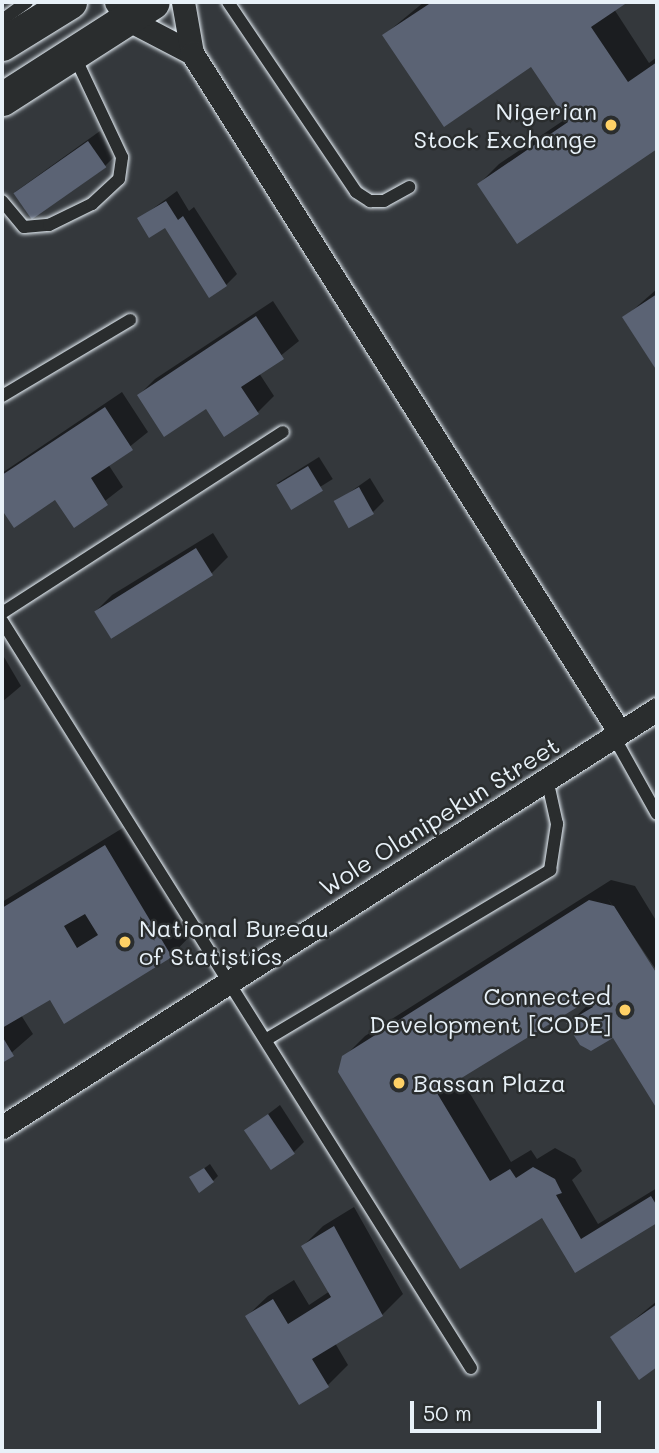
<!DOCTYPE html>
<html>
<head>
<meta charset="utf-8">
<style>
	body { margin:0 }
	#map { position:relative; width:659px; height:1453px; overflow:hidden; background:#34383c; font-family:Mali,sans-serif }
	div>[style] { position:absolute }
	.shadow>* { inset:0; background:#0007; transform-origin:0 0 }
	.building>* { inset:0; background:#5b6374; transform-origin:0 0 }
	.roads { filter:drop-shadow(0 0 2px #e8f1f8) drop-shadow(0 0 2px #e8f1f8) }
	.service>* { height:12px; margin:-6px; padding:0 6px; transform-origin:6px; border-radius:6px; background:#2a2d2e }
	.minor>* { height:23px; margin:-11.5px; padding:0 11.5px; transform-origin:11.5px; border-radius:11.5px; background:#2a2d2e }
	.secondary>* { height:33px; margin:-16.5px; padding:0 16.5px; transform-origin:16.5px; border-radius:16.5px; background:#2a2d2e }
	.dots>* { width:19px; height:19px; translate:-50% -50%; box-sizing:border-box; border:4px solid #2a2d2e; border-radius:50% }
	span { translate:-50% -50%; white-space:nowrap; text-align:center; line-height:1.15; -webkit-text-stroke:5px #2a2d2e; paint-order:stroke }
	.poi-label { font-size:24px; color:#e8f1f8 }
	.right { translate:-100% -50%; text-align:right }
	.left { translate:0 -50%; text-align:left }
	.street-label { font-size:24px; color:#e8f1f8 }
	.frame { position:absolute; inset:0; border:4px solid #e8f1f8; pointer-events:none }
	.scale { position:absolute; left:410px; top:1401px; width:191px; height:32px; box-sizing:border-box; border:4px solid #e8f1f8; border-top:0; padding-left:9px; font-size:21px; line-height:24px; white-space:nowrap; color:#e8f1f8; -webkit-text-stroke:5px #2a2d2e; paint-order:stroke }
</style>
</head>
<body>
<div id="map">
	<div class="shadow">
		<i style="clip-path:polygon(424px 2px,625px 2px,614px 9px,649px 63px,657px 57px,657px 147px,517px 241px,479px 184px,499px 164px,567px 118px,532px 65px,384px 35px)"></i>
		<i style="clip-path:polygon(100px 131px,116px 155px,105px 166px,15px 192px)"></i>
		<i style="clip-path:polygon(177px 191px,189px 211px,194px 207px,237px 274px,226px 285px,165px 226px,140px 218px)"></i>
		<i style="clip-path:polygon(657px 289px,657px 368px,625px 317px)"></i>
		<i style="clip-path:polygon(273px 301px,299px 341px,259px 373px,274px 396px,258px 412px,139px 395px,155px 379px)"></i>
		<i style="clip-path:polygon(122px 392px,148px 432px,108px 464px,123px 487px,74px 525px,56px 498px,14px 525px,2px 507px,2px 473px)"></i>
		<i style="left:319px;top:457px;width:26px;height:49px;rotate:58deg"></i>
		<i style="clip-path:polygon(370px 478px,384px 501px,373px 512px,336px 502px)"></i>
		<i style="clip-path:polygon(213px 533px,228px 557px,212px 573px,96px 611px,112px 595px)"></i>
		<i style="clip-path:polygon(4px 657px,21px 686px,2px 702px,2px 658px)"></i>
		<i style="clip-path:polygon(126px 826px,191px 935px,171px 956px,50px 997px,21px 1015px,33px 1034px,2px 1061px,2px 902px)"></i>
		<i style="clip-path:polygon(611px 880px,635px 886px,657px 922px,657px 971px,608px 899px,657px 978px,657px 1106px,613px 1035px,569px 1023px,592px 1001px,590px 998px,460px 1077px,511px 1162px,531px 1150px,537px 1159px,555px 1148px,575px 1159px,582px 1171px,572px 1180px,598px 1224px,657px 1188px,657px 1221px,575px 1271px,542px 1215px,461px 1267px,344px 1057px,365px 1036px)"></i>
		<i style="clip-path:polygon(280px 1105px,304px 1142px,294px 1152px,246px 1131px)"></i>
		<i style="clip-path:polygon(210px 1164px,218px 1176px,213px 1181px,191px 1178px)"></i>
		<i style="clip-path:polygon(354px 1207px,403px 1294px,382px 1315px,335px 1343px,348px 1365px,328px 1385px,247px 1316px,268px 1296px,294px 1280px,309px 1305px,330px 1291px,303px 1246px,323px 1226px)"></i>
		<i style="clip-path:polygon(657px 1301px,657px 1365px,640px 1377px,612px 1338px)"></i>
	</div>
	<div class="building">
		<i style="clip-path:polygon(432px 2px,628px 2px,591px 27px,628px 82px,657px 62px,657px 149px,517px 244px,477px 184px,568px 122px,531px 67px,444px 127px,382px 35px)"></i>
		<i style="left:88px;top:141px;width:32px;height:91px;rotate:55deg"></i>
		<i style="clip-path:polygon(166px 201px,178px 220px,183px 216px,227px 286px,209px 298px,165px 228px,149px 238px,137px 218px)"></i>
		<i style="clip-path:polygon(657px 294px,657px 371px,622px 317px)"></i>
		<i style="clip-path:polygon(256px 316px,284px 359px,241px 387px,259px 414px,224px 437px,206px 409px,164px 437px,137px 395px)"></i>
		<i style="clip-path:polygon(105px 407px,133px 450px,91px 478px,108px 505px,74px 528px,55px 500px,14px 528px,2px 510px,2px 475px)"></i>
		<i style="left:308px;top:466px;width:29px;height:37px;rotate:59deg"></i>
		<i style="left:359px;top:487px;width:31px;height:29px;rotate:61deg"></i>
		<i style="left:196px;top:548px;width:32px;height:120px;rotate:58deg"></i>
		<i style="clip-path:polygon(evenodd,105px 845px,172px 957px,64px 1024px,50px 1000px,2px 1028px,2px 908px,105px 845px,85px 914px,98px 935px,77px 948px,64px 926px,85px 914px)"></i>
		<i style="clip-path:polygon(589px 900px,614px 906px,657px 974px,657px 1109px,613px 1038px,591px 1051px,580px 1045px,566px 1023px,593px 1007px,589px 1000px,437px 1093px,490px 1181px,510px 1169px,516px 1178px,533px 1167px,555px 1179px,562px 1193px,556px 1195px,581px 1239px,651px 1196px,657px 1206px,657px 1223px,575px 1273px,542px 1218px,460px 1269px,338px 1072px,342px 1056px)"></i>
		<i style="clip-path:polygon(2px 1036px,14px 1056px,2px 1063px)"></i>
		<i style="left:268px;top:1114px;width:48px;height:29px;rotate:56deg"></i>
		<i style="clip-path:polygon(204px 1168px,214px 1182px,199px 1193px,189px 1177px)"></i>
		<i style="clip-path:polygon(334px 1226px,383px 1316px,312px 1359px,329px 1387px,299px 1405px,245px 1316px,273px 1299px,288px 1324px,331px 1297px,301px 1246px)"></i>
		<i style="clip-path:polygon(657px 1304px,657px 1367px,639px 1380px,610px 1337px)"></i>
	</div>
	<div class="roads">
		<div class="service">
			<i style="left:228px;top:2px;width:229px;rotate:56deg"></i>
			<i style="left:356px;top:192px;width:17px;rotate:33deg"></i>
			<i style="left:370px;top:201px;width:14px"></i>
			<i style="left:384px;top:201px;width:29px;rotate:-29deg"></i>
			<i style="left:2px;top:20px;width:31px;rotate:-36deg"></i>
			<i style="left:2px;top:201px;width:34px;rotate:50deg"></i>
			<i style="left:24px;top:227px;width:25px;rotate:-5deg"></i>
			<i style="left:49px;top:225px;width:48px;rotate:-26deg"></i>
			<i style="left:92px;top:204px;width:37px;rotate:-43deg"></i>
			<i style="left:119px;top:179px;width:22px;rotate:-82deg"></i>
			<i style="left:122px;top:157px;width:113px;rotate:-115.2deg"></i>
			<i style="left:2px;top:396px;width:149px;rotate:-30.7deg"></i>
			<i style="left:2px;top:613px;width:334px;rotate:-32.8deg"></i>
			<i style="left:2px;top:621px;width:882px;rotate:57.88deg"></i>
			<i style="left:614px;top:737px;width:88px;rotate:60.8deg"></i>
			<i style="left:267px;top:1039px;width:330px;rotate:-30.8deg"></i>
			<i style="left:550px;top:870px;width:47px;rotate:-81.3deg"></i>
			<i style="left:557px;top:824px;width:46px;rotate:-102.5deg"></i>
		</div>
		<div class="minor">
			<i style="left:116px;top:2px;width:20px;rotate:57deg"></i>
			<i style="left:127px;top:19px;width:73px;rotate:27.6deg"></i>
			<i style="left:183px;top:2px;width:52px;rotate:80deg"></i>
			<i style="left:192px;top:53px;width:803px;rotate:57.81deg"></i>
			<i style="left:2px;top:1127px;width:777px;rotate:-32.54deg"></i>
		</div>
		<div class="secondary">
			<i style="left:2px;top:44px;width:80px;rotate:-31.7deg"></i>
			<i style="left:2px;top:99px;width:179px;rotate:-32.7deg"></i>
		</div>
	</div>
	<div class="dots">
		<i style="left:611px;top:125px;background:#ffd166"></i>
		<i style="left:125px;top:942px;background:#ffd166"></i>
		<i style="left:625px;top:1010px;background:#ffd166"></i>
		<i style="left:399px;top:1083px;background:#ffd166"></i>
	</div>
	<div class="poi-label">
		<span class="right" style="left:597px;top:125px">Nigerian<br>Stock Exchange</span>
		<span class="left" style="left:139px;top:942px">National Bureau<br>of Statistics</span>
		<span class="right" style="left:611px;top:1010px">Connected<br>Development [CODE]</span>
		<span class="left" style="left:413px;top:1083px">Bassan Plaza</span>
	</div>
	<div class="street-label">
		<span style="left:439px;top:816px;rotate:-32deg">Wole Olanipekun Street</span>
	</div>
	<div class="frame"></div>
	<div class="scale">50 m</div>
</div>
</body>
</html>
